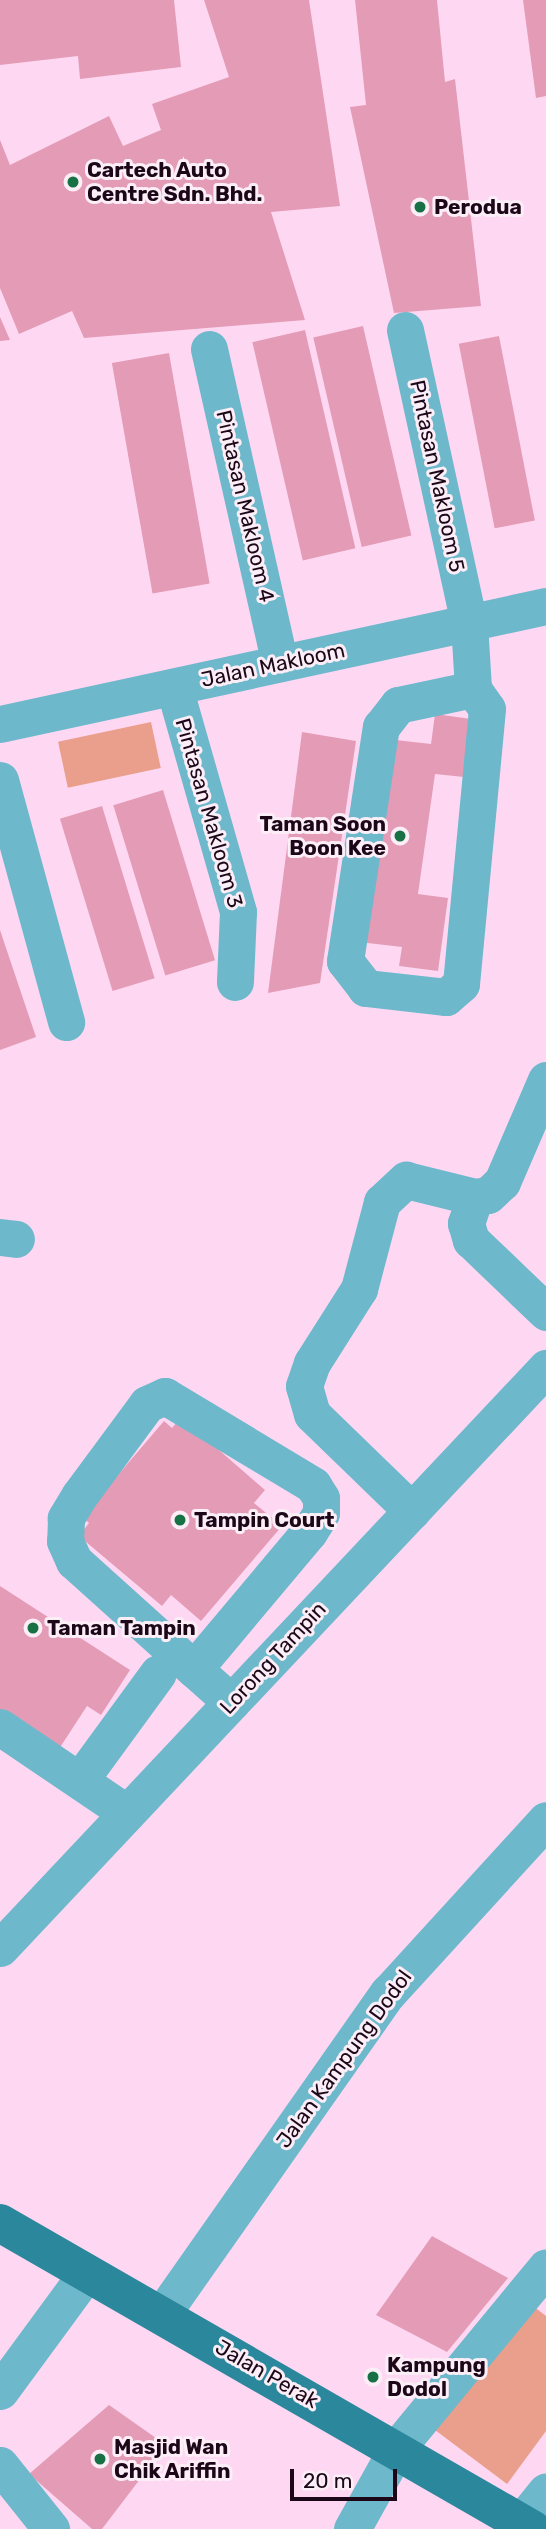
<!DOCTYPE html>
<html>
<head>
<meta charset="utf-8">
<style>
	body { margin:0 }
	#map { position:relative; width:546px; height:2529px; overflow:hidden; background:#fed8f3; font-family:Rubik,sans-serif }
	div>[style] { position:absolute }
	.green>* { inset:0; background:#e99f8b; transform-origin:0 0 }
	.building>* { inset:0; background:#e49cb6; transform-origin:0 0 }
	.minor>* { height:37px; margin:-18.5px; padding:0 18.5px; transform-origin:18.5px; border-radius:18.5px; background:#6db8cb }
	.major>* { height:38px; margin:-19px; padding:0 19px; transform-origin:19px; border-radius:19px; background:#2a879c }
	.dots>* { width:19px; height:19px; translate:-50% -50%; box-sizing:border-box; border:4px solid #fbeef7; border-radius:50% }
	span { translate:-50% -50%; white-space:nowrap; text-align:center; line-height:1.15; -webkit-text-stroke:6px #fbeef7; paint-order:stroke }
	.poi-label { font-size:21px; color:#1c0718; font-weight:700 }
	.left { translate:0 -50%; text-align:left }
	.right { translate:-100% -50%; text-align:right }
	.street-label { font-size:21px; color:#1c0718 }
	.scale { position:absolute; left:290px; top:2469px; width:107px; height:32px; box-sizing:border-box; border:4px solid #1c0718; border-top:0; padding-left:9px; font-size:21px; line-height:24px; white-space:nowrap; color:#1c0718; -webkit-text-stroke:5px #fbeef7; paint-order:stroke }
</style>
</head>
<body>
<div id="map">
	<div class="green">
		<i style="left:151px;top:722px;width:47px;height:95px;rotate:78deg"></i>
		<i style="clip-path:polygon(525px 2300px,546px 2316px,546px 2431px,507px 2484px,431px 2427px)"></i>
	</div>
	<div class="building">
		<i style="clip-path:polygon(0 0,174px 0,181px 67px,80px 79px,78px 56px,0 65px)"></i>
		<i style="clip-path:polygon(204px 0,309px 0,340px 206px,271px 212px,305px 320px,84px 338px,72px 311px,19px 334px,0 288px,0 140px,10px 165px,109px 116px,123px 146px,161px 130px,152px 104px,229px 77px)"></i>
		<i style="clip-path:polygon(355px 0,437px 0,445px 82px,455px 79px,481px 306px,394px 313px,350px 107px,366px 105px)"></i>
		<i style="clip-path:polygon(523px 0,546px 0,546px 96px,536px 98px)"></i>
		<i style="clip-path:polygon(0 317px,10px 340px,0 341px)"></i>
		<i style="left:363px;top:326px;width:215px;height:51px;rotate:77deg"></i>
		<i style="left:305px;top:330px;width:224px;height:54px;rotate:77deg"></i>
		<i style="left:499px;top:336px;width:188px;height:41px;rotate:79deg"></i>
		<i style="left:169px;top:353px;width:234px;height:58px;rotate:80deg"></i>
		<i style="clip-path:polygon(435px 714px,471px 719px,464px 777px,435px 774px,418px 894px,448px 898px,438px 971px,399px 966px,402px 947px,359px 942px,387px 739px,431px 744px)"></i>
		<i style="clip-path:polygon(302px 732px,356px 741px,320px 983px,268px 993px)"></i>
		<i style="left:163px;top:790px;width:178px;height:52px;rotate:73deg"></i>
		<i style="left:102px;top:806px;width:180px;height:44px;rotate:73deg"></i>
		<i style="clip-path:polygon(0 930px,36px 1037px,0 1050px)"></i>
		<i style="clip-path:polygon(181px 1417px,265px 1490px,254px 1503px,282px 1526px,201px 1621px,171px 1595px,162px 1606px,79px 1536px,89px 1523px,82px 1517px,164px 1421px,172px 1428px)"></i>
		<i style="clip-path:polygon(0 1586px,130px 1670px,101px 1715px,87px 1706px,57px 1752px,0 1716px)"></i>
		<i style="clip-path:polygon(432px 2236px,508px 2278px,447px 2352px,376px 2315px)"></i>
		<i style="clip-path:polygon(109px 2405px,166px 2445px,102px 2529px,92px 2529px,29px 2474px)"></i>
	</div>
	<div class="minor">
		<i style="left:405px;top:330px;width:300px;rotate:77.7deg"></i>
		<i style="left:469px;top:623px;width:66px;rotate:86.5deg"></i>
		<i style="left:473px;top:689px;width:24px;rotate:55deg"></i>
		<i style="left:487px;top:709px;width:276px;rotate:95.4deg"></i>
		<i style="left:461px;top:984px;width:20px;rotate:139deg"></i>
		<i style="left:446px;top:997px;width:81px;rotate:-173.6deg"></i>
		<i style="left:366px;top:988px;width:34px;rotate:-128deg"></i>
		<i style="left:345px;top:961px;width:237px;rotate:-81.3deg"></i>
		<i style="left:381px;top:727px;width:28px;rotate:-52deg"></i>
		<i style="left:398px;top:705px;width:77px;rotate:-12deg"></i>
		<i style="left:209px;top:349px;width:322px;rotate:77.3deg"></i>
		<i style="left:174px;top:687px;width:234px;rotate:74.1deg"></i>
		<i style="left:238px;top:912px;width:70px;rotate:92.5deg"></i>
		<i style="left:0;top:724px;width:559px;rotate:-12.2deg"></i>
		<i style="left:0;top:780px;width:251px;rotate:74.7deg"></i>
		<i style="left:475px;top:1197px;width:28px;rotate:109deg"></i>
		<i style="left:466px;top:1223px;width:18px;rotate:74deg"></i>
		<i style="left:471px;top:1240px;width:104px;rotate:43.8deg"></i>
		<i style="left:0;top:1237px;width:16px;rotate:7deg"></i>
		<i style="left:412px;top:1511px;width:139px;rotate:-135.9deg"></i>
		<i style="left:312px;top:1414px;width:29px;rotate:-106deg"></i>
		<i style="left:304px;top:1386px;width:24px;rotate:-71deg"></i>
		<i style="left:312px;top:1363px;width:88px;rotate:-57.6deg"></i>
		<i style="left:359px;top:1289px;width:90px;rotate:-75.2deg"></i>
		<i style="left:382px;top:1202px;width:33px;rotate:-43deg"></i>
		<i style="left:406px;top:1180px;width:71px;rotate:13.8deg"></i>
		<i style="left:475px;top:1197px;width:13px;rotate:-9deg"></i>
		<i style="left:488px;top:1195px;width:19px;rotate:-43deg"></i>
		<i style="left:502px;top:1182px;width:111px;rotate:-66.7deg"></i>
		<i style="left:194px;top:1669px;width:179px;rotate:-50deg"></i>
		<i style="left:309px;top:1532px;width:22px;rotate:-58deg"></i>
		<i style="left:321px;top:1513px;width:15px;rotate:-90deg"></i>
		<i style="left:321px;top:1498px;width:15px;rotate:-122deg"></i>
		<i style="left:313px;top:1485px;width:173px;rotate:-149deg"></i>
		<i style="left:165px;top:1396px;width:20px;rotate:156deg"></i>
		<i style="left:147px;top:1404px;width:114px;rotate:126.5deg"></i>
		<i style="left:79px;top:1496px;width:26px;rotate:121deg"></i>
		<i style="left:66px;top:1518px;width:23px;rotate:92deg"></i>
		<i style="left:65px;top:1541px;width:22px;rotate:66deg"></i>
		<i style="left:74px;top:1561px;width:161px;rotate:42deg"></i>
		<i style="left:194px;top:1669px;width:50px;rotate:41.7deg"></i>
		<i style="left:0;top:1727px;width:153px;rotate:34.1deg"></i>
		<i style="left:80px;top:1780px;width:132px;rotate:-53.9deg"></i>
		<i style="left:0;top:1948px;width:797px;rotate:-46.73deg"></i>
		<i style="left:162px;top:2314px;width:393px;rotate:-54.9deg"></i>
		<i style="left:388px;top:1993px;width:234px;rotate:-47.6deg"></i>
		<i style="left:0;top:2391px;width:145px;rotate:-53.7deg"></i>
		<i style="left:0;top:2465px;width:82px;rotate:51.4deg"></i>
		<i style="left:522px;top:2521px;width:38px;rotate:-51deg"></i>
		<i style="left:352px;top:2529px;width:93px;rotate:-60.9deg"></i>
		<i style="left:397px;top:2448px;width:234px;rotate:-50.5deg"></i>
	</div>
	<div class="major">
		<i style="left:0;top:2223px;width:614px;rotate:29.91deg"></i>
	</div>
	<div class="dots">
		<i style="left:73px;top:182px;background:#187144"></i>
		<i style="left:420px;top:207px;background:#187144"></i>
		<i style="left:400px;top:836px;background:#187144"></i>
		<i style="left:180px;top:1520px;background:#187144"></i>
		<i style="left:33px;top:1628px;background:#187144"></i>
		<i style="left:373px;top:2377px;background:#187144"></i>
		<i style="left:100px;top:2459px;background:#187144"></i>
	</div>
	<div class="poi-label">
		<span class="left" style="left:87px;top:182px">Cartech Auto<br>Centre Sdn. Bhd.</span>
		<span class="left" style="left:434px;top:207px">Perodua</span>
		<span class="right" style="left:386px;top:836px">Taman Soon<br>Boon Kee</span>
		<span class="left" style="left:194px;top:1520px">Tampin Court</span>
		<span class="left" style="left:47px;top:1628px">Taman Tampin</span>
		<span class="left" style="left:387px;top:2377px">Kampung<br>Dodol</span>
		<span class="left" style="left:114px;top:2459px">Masjid Wan<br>Chik Ariffin</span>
	</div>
	<div class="street-label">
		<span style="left:437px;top:476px;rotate:78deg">Pintasan Makloom 5</span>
		<span style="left:245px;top:506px;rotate:77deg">Pintasan Makloom 4</span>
		<span style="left:273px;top:665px;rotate:-12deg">Jalan Makloom</span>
		<span style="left:209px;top:813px;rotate:74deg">Pintasan Makloom 3</span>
		<span style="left:273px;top:1658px;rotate:-47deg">Lorong Tampin</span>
		<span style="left:344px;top:2059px;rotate:-54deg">Jalan Kampung Dodol</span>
		<span style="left:267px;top:2374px;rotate:30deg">Jalan Perak</span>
	</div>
	<div class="scale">20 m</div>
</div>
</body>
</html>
